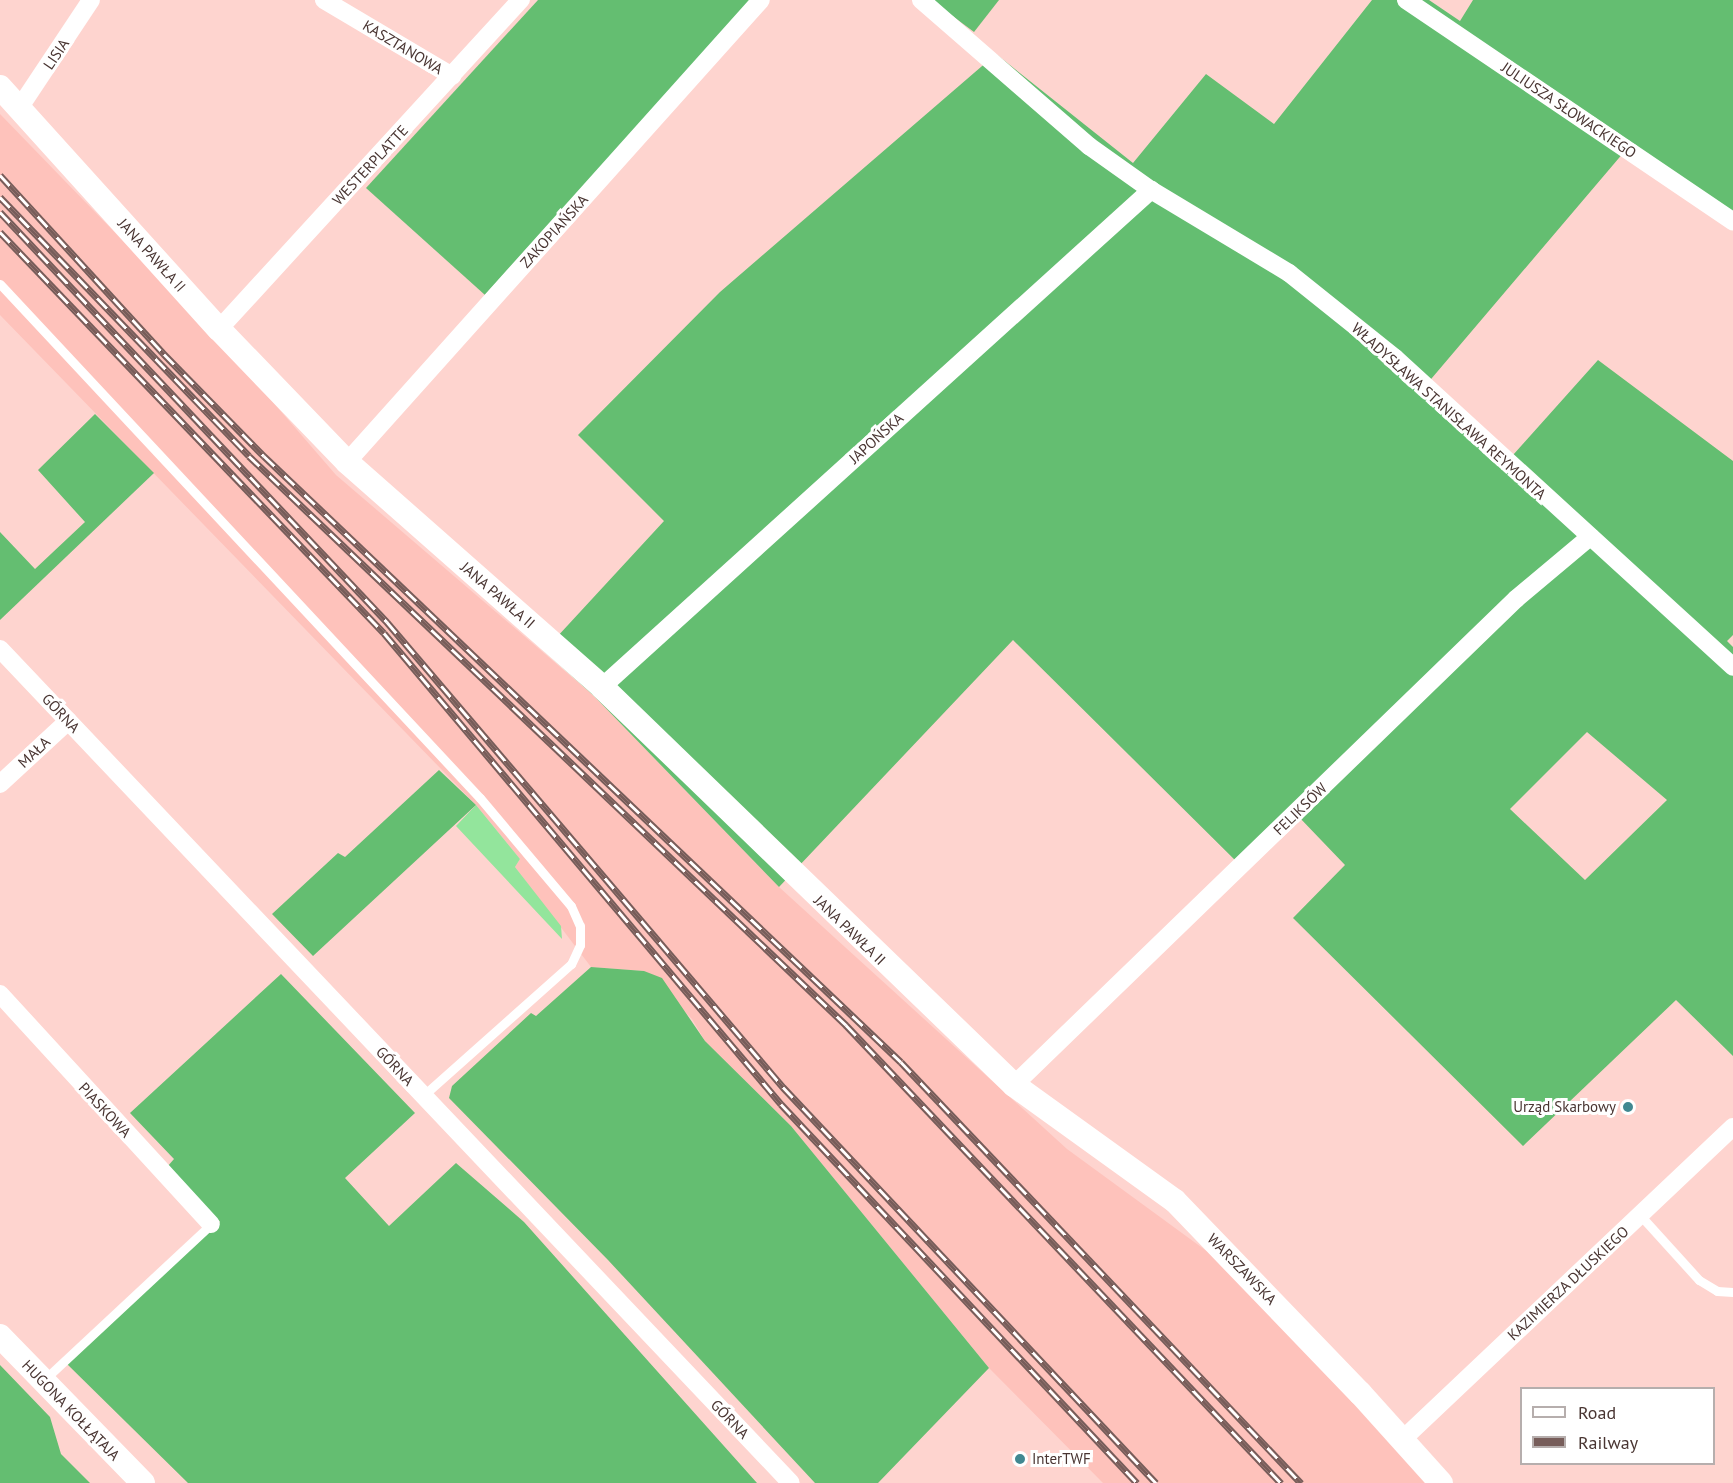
<!DOCTYPE html>
<html>
<head>
<meta charset="utf-8">
<style>
	body { margin:0 }
	#map { position:relative; width:1733px; height:1483px; overflow:hidden; background:#fed4cf; font-family:"PT Sans",sans-serif }
	div>[style] { position:absolute }
	.built>* { inset:0; background:#fec2bb }
	.green>* { inset:0; background:#93e59c }
	.forest>* { inset:0; background:#64be71 }
	.lane>* { height:9px; margin:-4.5px; padding:0 4.5px; transform-origin:4.5px; border-radius:4.5px; background:#fff }
	.street>* { height:18px; margin:-9px; padding:0 9px; transform-origin:9px; border-radius:9px; background:#fff }
	.secondary>* { height:24px; margin:-12px; padding:0 12px; transform-origin:12px; border-radius:12px; background:#fff }
	.rail>* { height:7px; margin-top:-3.5px; transform-origin:0; background:repeating-linear-gradient(90deg,#fff 0 14px,#775d5a 0 28px); box-sizing:border-box; border-block:2px solid #775d5a }
	.dots>* { width:16px; height:16px; translate:-50% -50%; box-sizing:border-box; border:3px solid #fff; border-radius:50% }
	span { translate:-50% -50%; white-space:nowrap; text-align:center; line-height:1.15; -webkit-text-stroke:6px #fff; paint-order:stroke }
	.street-label { font-size:15px; color:#493532 }
	.poi-label { font-size:15px; color:#493532 }
	.right { translate:-100% -50%; text-align:right }
	.left { translate:0 -50%; text-align:left }
	.legend { position:absolute; left:1520px; top:1387px; width:195px; height:78px; box-sizing:border-box; background:#fff; border:2px solid #b6aead; margin:0; padding:8px 10px; list-style:none; font-size:18px; color:#493532 }
	.legend li { display:flex; align-items:center; gap:12px; height:30px }
	.legend b { width:30px; border:2px solid #b6aead }
</style>
</head>
<body>
<div id="map">
	<div class="built">
		<i style="clip-path:polygon(0 114px,221px 342px,336px 475px,594px 696px,779px 887px,1067px 1149px,1212px 1255px,1434px 1483px,1103px 1483px,989px 1368px,791px 1126px,705px 1041px,692px 1019px,644px 971px,591px 967px,515px 867px,520px 859px,476px 805px,0 315px)"></i>
	</div>
	<div class="green">
		<i style="clip-path:polygon(476px 805px,520px 859px,515px 867px,561px 926px,562px 939px,456px 826px)"></i>
	</div>
	<div class="forest">
		<i style="clip-path:polygon(538px 0,753px 0,485px 295px,366px 188px)"></i>
		<i style="clip-path:polygon(931px 0,999px 0,974px 32px)"></i>
		<i style="clip-path:polygon(evenodd,1372px 0,1429px 0,1460px 21px,1473px 0,1733px 0,1733px 213px,1630px 145px,1426px 385px,1513px 455px,1598px 360px,1733px 461px,1733px 635px,1727px 641px,1733px 647px,1733px 1056px,1676px 1000px,1523px 1146px,1293px 918px,1345px 865px,1298px 816px,1243px 868px,1013px 640px,779px 887px,594px 696px,544px 651px,664px 521px,578px 435px,720px 292px,996px 54px,1133px 163px,1206px 74px,1274px 124px,1372px 0,1587px 732px,1667px 800px,1585px 880px,1510px 809px,1587px 732px)"></i>
		<i style="clip-path:polygon(95px 414px,154px 473px,0 620px,0 532px,35px 569px,85px 522px,38px 470px)"></i>
		<i style="clip-path:polygon(439px 770px,476px 805px,313px 956px,272px 914px,338px 853px,345px 857px)"></i>
		<i style="clip-path:polygon(591px 967px,644px 971px,662px 978px,705px 1041px,791px 1126px,989px 1368px,878px 1483px,815px 1483px,608px 1260px,449px 1098px,452px 1086px,531px 1013px,536px 1016px)"></i>
		<i style="clip-path:polygon(281px 974px,415px 1113px,345px 1178px,389px 1226px,456px 1163px,524px 1222px,757px 1483px,188px 1483px,67px 1364px,220px 1222px,167px 1167px,174px 1159px,130px 1113px)"></i>
		<i style="clip-path:polygon(0 1365px,50px 1417px,61px 1454px,90px 1483px,0 1483px)"></i>
	</div>
	<div class="lane">
		<i style="left:0;top:284px;width:703px;rotate:46.96deg"></i>
		<i style="left:480px;top:798px;width:141px;rotate:49.9deg"></i>
		<i style="left:571px;top:906px;width:22px;rotate:66deg"></i>
		<i style="left:580px;top:926px;width:19px;rotate:90deg"></i>
		<i style="left:580px;top:945px;width:21px;rotate:115deg"></i>
		<i style="left:571px;top:964px;width:198px;rotate:138.3deg"></i>
		<i style="left:1640px;top:1215px;width:88px;rotate:47.8deg"></i>
		<i style="left:1699px;top:1280px;width:21px;rotate:31deg"></i>
		<i style="left:1717px;top:1291px;width:16px;rotate:4deg"></i>
		<i style="left:45px;top:1379px;width:227px;rotate:-43deg"></i>
	</div>
	<div class="street">
		<i style="left:324px;top:0;width:149px;rotate:30.7deg"></i>
		<i style="left:921px;top:0;width:223px;rotate:41deg"></i>
		<i style="left:1089px;top:146px;width:76px;rotate:35.4deg"></i>
		<i style="left:1151px;top:190px;width:161px;rotate:31deg"></i>
		<i style="left:1289px;top:273px;width:136px;rotate:38.7deg"></i>
		<i style="left:1395px;top:358px;width:458px;rotate:42.4deg"></i>
		<i style="left:1406px;top:0;width:395px;rotate:34.1deg"></i>
		<i style="left:20px;top:107px;width:128px;rotate:-56.4deg"></i>
		<i style="left:219px;top:329px;width:447px;rotate:-47.5deg"></i>
		<i style="left:347px;top:462px;width:620px;rotate:-48.14deg"></i>
		<i style="left:0;top:649px;width:1149px;rotate:46.52deg"></i>
		<i style="left:602px;top:687px;width:741px;rotate:-42.15deg"></i>
		<i style="left:0;top:784px;width:93px;rotate:-42.8deg"></i>
		<i style="left:0;top:994px;width:312px;rotate:47.5deg"></i>
		<i style="left:1014px;top:1085px;width:699px;rotate:-44.07deg"></i>
		<i style="left:1516px;top:599px;width:97px;rotate:-40deg"></i>
		<i style="left:1403px;top:1439px;width:454px;rotate:-43.4deg"></i>
	</div>
	<div class="secondary">
		<i style="left:0;top:87px;width:326px;rotate:47.9deg"></i>
		<i style="left:219px;top:329px;width:185px;rotate:46.1deg"></i>
		<i style="left:347px;top:462px;width:340px;rotate:41.4deg"></i>
		<i style="left:602px;top:687px;width:573px;rotate:44.01deg"></i>
		<i style="left:1014px;top:1085px;width:198px;rotate:35.8deg"></i>
		<i style="left:1175px;top:1201px;width:267px;rotate:46.1deg"></i>
		<i style="left:1360px;top:1393px;width:121px;rotate:48deg"></i>
		<i style="left:0;top:1336px;width:205px;rotate:45.8deg"></i>
	</div>
	<div class="rail">
		<i style="left:0;top:175px;width:243px;rotate:47.5deg"></i>
		<i style="left:164px;top:354px;width:143px;rotate:45.6deg"></i>
		<i style="left:264px;top:456px;width:879px;rotate:43.57deg"></i>
		<i style="left:901px;top:1062px;width:581px;rotate:46.47deg"></i>
		<i style="left:0;top:197px;width:359px;rotate:46.1deg"></i>
		<i style="left:249px;top:456px;width:825px;rotate:43.62deg"></i>
		<i style="left:846px;top:1025px;width:632px;rotate:46.48deg"></i>
		<i style="left:0;top:212px;width:564px;rotate:46.65deg"></i>
		<i style="left:387px;top:622px;width:611px;rotate:49.58deg"></i>
		<i style="left:783px;top:1087px;width:544px;rotate:46.71deg"></i>
		<i style="left:0;top:232px;width:555px;rotate:46.24deg"></i>
		<i style="left:384px;top:633px;width:616px;rotate:49.87deg"></i>
		<i style="left:781px;top:1104px;width:520px;rotate:46.79deg"></i>
	</div>
	<div class="dots">
		<i style="left:1628px;top:1107px;background:#418891"></i>
		<i style="left:1020px;top:1459px;background:#418891"></i>
	</div>
	<div class="street-label">
		<span style="left:403px;top:47px;rotate:31deg">KASZTANOWA</span>
		<span style="left:56px;top:54px;rotate:-56deg">LISIA</span>
		<span style="left:1569px;top:110px;rotate:34deg">JULIUSZA SŁOWACKIEGO</span>
		<span style="left:370px;top:165px;rotate:-47deg">WESTERPLATTE</span>
		<span style="left:554px;top:231px;rotate:-48deg">ZAKOPIAŃSKA</span>
		<span style="left:152px;top:255px;rotate:48deg">JANA PAWŁA II</span>
		<span style="left:1449px;top:411px;rotate:42deg">WŁADYSŁAWA STANISŁAWA REYMONTA</span>
		<span style="left:876px;top:438px;rotate:-42deg">JAPOŃSKA</span>
		<span style="left:498px;top:595px;rotate:41deg">JANA PAWŁA II</span>
		<span style="left:61px;top:713px;rotate:47deg">GÓRNA</span>
		<span style="left:34px;top:752px;rotate:-43deg">MAŁA</span>
		<span style="left:1300px;top:809px;rotate:-44deg">FELIKSÓW</span>
		<span style="left:850px;top:930px;rotate:44deg">JANA PAWŁA II</span>
		<span style="left:395px;top:1066px;rotate:47deg">GÓRNA</span>
		<span style="left:105px;top:1110px;rotate:47deg">PIASKOWA</span>
		<span style="left:1242px;top:1269px;rotate:46deg">WARSZAWSKA</span>
		<span style="left:1568px;top:1283px;rotate:-43deg">KAZIMIERZA DŁUSKIEGO</span>
		<span style="left:71px;top:1410px;rotate:46deg">HUGONA KOŁŁĄTAJA</span>
		<span style="left:730px;top:1419px;rotate:46deg">GÓRNA</span>
	</div>
	<div class="poi-label">
		<span class="right" style="left:1616px;top:1107px">Urząd Skarbowy</span>
		<span class="left" style="left:1032px;top:1459px">InterTWF</span>
	</div>
	<ul class="legend">
	<li><b style="height:8px;background:#fff"></b>Road</li>
	<li><b style="height:8px;background:#775d5a"></b>Railway</li>
	</ul>
</div>
</body>
</html>
